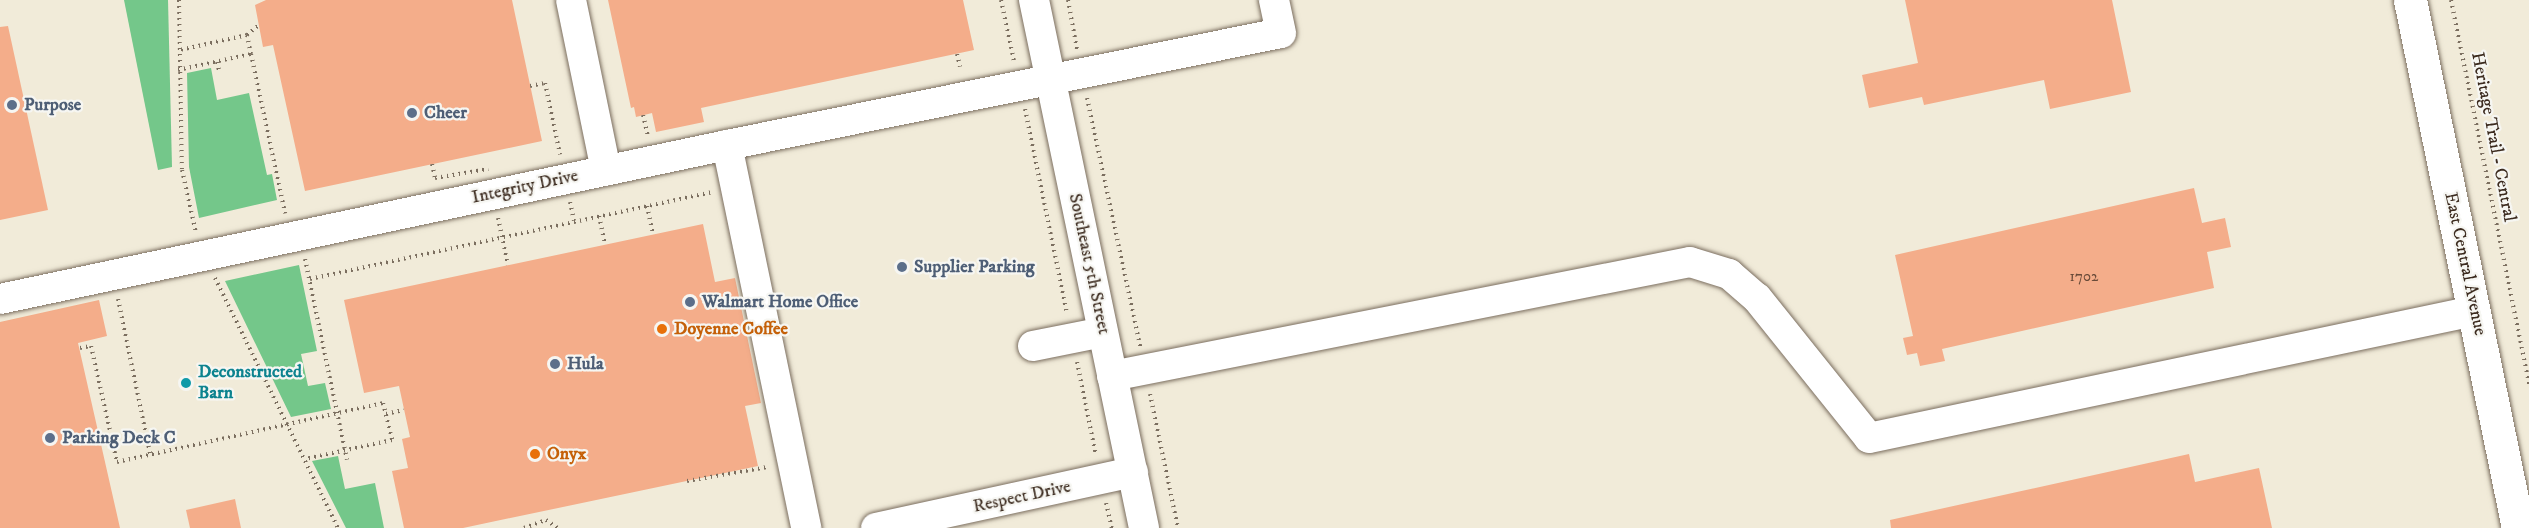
<!DOCTYPE html>
<html>
<head>
<meta charset="utf-8">
<style>
	body { margin:0 }
	#map { position:relative; width:2529px; height:528px; overflow:hidden; background:#f1ebd9; font-family:"IM FELL DW Pica",serif }
	div>[style] { position:absolute }
	.green>* { inset:0; background:#74c78a }
	.building>* { inset:0; background:#f4ad8a }
	.path>* { height:4px; margin-top:-2px; transform-origin:0; background:repeating-linear-gradient(90deg,#7b6e5f 0 1.5px,transparent 0 6px) }
	.roads { filter:drop-shadow(0 0 2px #7b6e5f) drop-shadow(0 0 2px #7b6e5f) }
	.minor>* { height:30px; margin:-15px; padding:0 15px; transform-origin:15px; border-radius:15px; background:#fff }
	.major>* { height:33px; margin:-16.5px; padding:0 16.5px; transform-origin:16.5px; border-radius:16.5px; background:#fff }
	.dots>* { width:16px; height:16px; translate:-50% -50%; box-sizing:border-box; border:3px solid #f6f6f2; border-radius:50% }
	span { translate:-50% -50%; white-space:nowrap; text-align:center; line-height:1.15; -webkit-text-stroke:4.5px #f6f6f2; paint-order:stroke }
	.number-label { font-size:15px; color:#694b39 }
	.number-label span { -webkit-text-stroke-width:0 }
	.service-label { font-size:18px; color:#4e5e75; font-weight:700 }
	.left { translate:0 -50%; text-align:left }
	.street-label { font-size:18px; color:#3b2a1e }
	.food-label { font-size:18px; color:#c56008; font-weight:700 }
	.culture-label { font-size:18px; color:#0d838f; font-weight:700 }
</style>
</head>
<body>
<div id="map">
	<div class="green">
		<i style="clip-path:polygon(124px 0,168px 0,172px 167px,158px 170px)"></i>
		<i style="clip-path:polygon(211px 68px,217px 100px,249px 93px,267px 175px,272px 174px,277px 200px,199px 218px,189px 167px,187px 73px)"></i>
		<i style="clip-path:polygon(299px 265px,317px 351px,301px 354px,308px 386px,325px 383px,331px 409px,291px 417px,225px 281px)"></i>
		<i style="clip-path:polygon(338px 456px,345px 489px,375px 483px,384px 528px,346px 528px,312px 461px)"></i>
	</div>
	<div class="building">
		<i style="clip-path:polygon(266px 0,512px 0,542px 141px,305px 191px,273px 45px,263px 47px,255px 5px)"></i>
		<i style="clip-path:polygon(608px 0,963px 0,974px 50px,701px 108px,704px 122px,656px 132px,652px 113px,636px 117px,634px 107px,631px 108px)"></i>
		<i style="clip-path:polygon(1905px 0,2112px 0,2131px 92px,2050px 109px,2044px 80px,1924px 105px,1922px 97px,1869px 108px,1862px 75px,1918px 63px)"></i>
		<i style="clip-path:polygon(8px 26px,48px 210px,0 220px,0 27px)"></i>
		<i style="clip-path:polygon(2194px 188px,2202px 223px,2225px 218px,2231px 247px,2207px 252px,2214px 288px,1942px 349px,1945px 361px,1920px 366px,1917px 353px,1907px 355px,1903px 338px,1913px 336px,1895px 255px)"></i>
		<i style="clip-path:polygon(703px 224px,715px 282px,735px 278px,761px 403px,745px 406px,758px 466px,463px 528px,404px 528px,392px 471px,408px 468px,402px 439px,410px 437px,399px 386px,364px 393px,344px 300px)"></i>
		<i style="clip-path:polygon(99px 300px,107px 336px,78px 343px,120px 528px,0 528px,0 322px)"></i>
		<i style="clip-path:polygon(2189px 454px,2195px 482px,2259px 468px,2272px 528px,1891px 528px,1890px 520px)"></i>
		<i style="clip-path:polygon(235px 499px,241px 528px,190px 528px,186px 510px)"></i>
	</div>
	<div class="path">
		<i style="left:179px;top:0;width:170px;rotate:89deg"></i>
		<i style="left:182px;top:170px;width:65px;rotate:77.5deg"></i>
		<i style="left:1001px;top:0;width:62px;rotate:78deg"></i>
		<i style="left:1068px;top:0;width:50px;rotate:79.6deg"></i>
		<i style="left:2451px;top:0;width:392px;rotate:78.5deg"></i>
		<i style="left:247px;top:35px;width:16px;rotate:-40deg"></i>
		<i style="left:251px;top:54px;width:163px;rotate:77.9deg"></i>
		<i style="left:957px;top:54px;width:13px;rotate:77deg"></i>
		<i style="left:217px;top:62px;width:9px;rotate:77deg"></i>
		<i style="left:178px;top:70px;width:75px;rotate:-12.4deg"></i>
		<i style="left:251px;top:54px;width:19px;rotate:-102deg"></i>
		<i style="left:247px;top:35px;width:69px;rotate:167.4deg"></i>
		<i style="left:530px;top:86px;width:15px;rotate:-11deg"></i>
		<i style="left:545px;top:83px;width:73px;rotate:78.1deg"></i>
		<i style="left:1087px;top:98px;width:254px;rotate:77.9deg"></i>
		<i style="left:1025px;top:109px;width:208px;rotate:78.4deg"></i>
		<i style="left:643px;top:115px;width:22px;rotate:77deg"></i>
		<i style="left:432px;top:164px;width:14px;rotate:78deg"></i>
		<i style="left:435px;top:178px;width:54px;rotate:-9.6deg"></i>
		<i style="left:570px;top:202px;width:19px;rotate:78deg"></i>
		<i style="left:647px;top:206px;width:29px;rotate:78deg"></i>
		<i style="left:599px;top:216px;width:29px;rotate:78deg"></i>
		<i style="left:498px;top:218px;width:48px;rotate:78deg"></i>
		<i style="left:305px;top:259px;width:205px;rotate:78.2deg"></i>
		<i style="left:215px;top:278px;width:279px;rotate:63.8deg"></i>
		<i style="left:310px;top:279px;width:412px;rotate:-12.2deg"></i>
		<i style="left:118px;top:299px;width:158px;rotate:78.3deg"></i>
		<i style="left:80px;top:348px;width:11px;rotate:-10deg"></i>
		<i style="left:91px;top:346px;width:119px;rotate:77.4deg"></i>
		<i style="left:117px;top:462px;width:272px;rotate:-12.5deg"></i>
		<i style="left:383px;top:403px;width:38px;rotate:76deg"></i>
		<i style="left:392px;top:440px;width:89px;rotate:167.7deg"></i>
		<i style="left:1077px;top:362px;width:95px;rotate:78.5deg"></i>
		<i style="left:1150px;top:394px;width:137px;rotate:78.2deg"></i>
		<i style="left:386px;top:414px;width:18px;rotate:-13deg"></i>
		<i style="left:687px;top:481px;width:82px;rotate:-9.8deg"></i>
		<i style="left:1106px;top:503px;width:26px;rotate:77deg"></i>
		<i style="left:524px;top:528px;width:23px;rotate:-20deg"></i>
		<i style="left:546px;top:520px;width:14px;rotate:34deg"></i>
	</div>
	<div class="roads">
		<div class="minor">
			<i style="left:571px;top:0;width:174px;rotate:78.4deg"></i>
			<i style="left:1034px;top:0;width:539px;rotate:78.23deg"></i>
			<i style="left:727px;top:145px;width:391px;rotate:78.3deg"></i>
			<i style="left:0;top:299px;width:738px;rotate:-11.96deg"></i>
			<i style="left:722px;top:146px;width:570px;rotate:-11.43deg"></i>
			<i style="left:1281px;top:33px;width:34px;rotate:-102deg"></i>
			<i style="left:1033px;top:346px;width:71px;rotate:-11.3deg"></i>
			<i style="left:1112px;top:376px;width:589px;rotate:-11.16deg"></i>
			<i style="left:1690px;top:262px;width:41px;rotate:17.1deg"></i>
			<i style="left:1729px;top:274px;width:37px;rotate:41deg"></i>
			<i style="left:1757px;top:298px;width:179px;rotate:51.3deg"></i>
			<i style="left:1869px;top:438px;width:618px;rotate:-11.86deg"></i>
			<i style="left:876px;top:528px;width:263px;rotate:-12.3deg"></i>
		</div>
		<div class="major">
			<i style="left:2410px;top:0;width:539px;rotate:78.44deg"></i>
		</div>
	</div>
	<div class="dots">
		<i style="left:12px;top:105px;background:#5c6f8a"></i>
		<i style="left:412px;top:113px;background:#5c6f8a"></i>
		<i style="left:902px;top:267px;background:#5c6f8a"></i>
		<i style="left:690px;top:302px;background:#5c6f8a"></i>
		<i style="left:662px;top:329px;background:#e8710a"></i>
		<i style="left:555px;top:364px;background:#5c6f8a"></i>
		<i style="left:186px;top:383px;background:#0f9aa8"></i>
		<i style="left:50px;top:438px;background:#5c6f8a"></i>
		<i style="left:535px;top:454px;background:#e8710a"></i>
	</div>
	<div class="number-label">
		<span style="left:2084px;top:277px">1702</span>
	</div>
	<div class="service-label">
		<span class="left" style="left:24px;top:105px">Purpose</span>
		<span class="left" style="left:424px;top:113px">Cheer</span>
		<span class="left" style="left:914px;top:267px">Supplier Parking</span>
		<span class="left" style="left:702px;top:302px">Walmart Home Office</span>
		<span class="left" style="left:567px;top:364px">Hula</span>
		<span class="left" style="left:62px;top:438px">Parking Deck C</span>
	</div>
	<div class="street-label">
		<span style="left:2493px;top:137px;rotate:79deg">Heritage Trail - Central</span>
		<span style="left:525px;top:187px;rotate:-12deg">Integrity Drive</span>
		<span style="left:1089px;top:264px;rotate:78deg">Southeast 5th Street</span>
		<span style="left:2465px;top:264px;rotate:78deg">East Central Avenue</span>
		<span style="left:1022px;top:497px;rotate:-12deg">Respect Drive</span>
	</div>
	<div class="food-label">
		<span class="left" style="left:674px;top:329px">Doyenne Coffee</span>
		<span class="left" style="left:547px;top:454px">Onyx</span>
	</div>
	<div class="culture-label">
		<span class="left" style="left:198px;top:383px">Deconstructed<br>Barn</span>
	</div>
</div>
</body>
</html>
